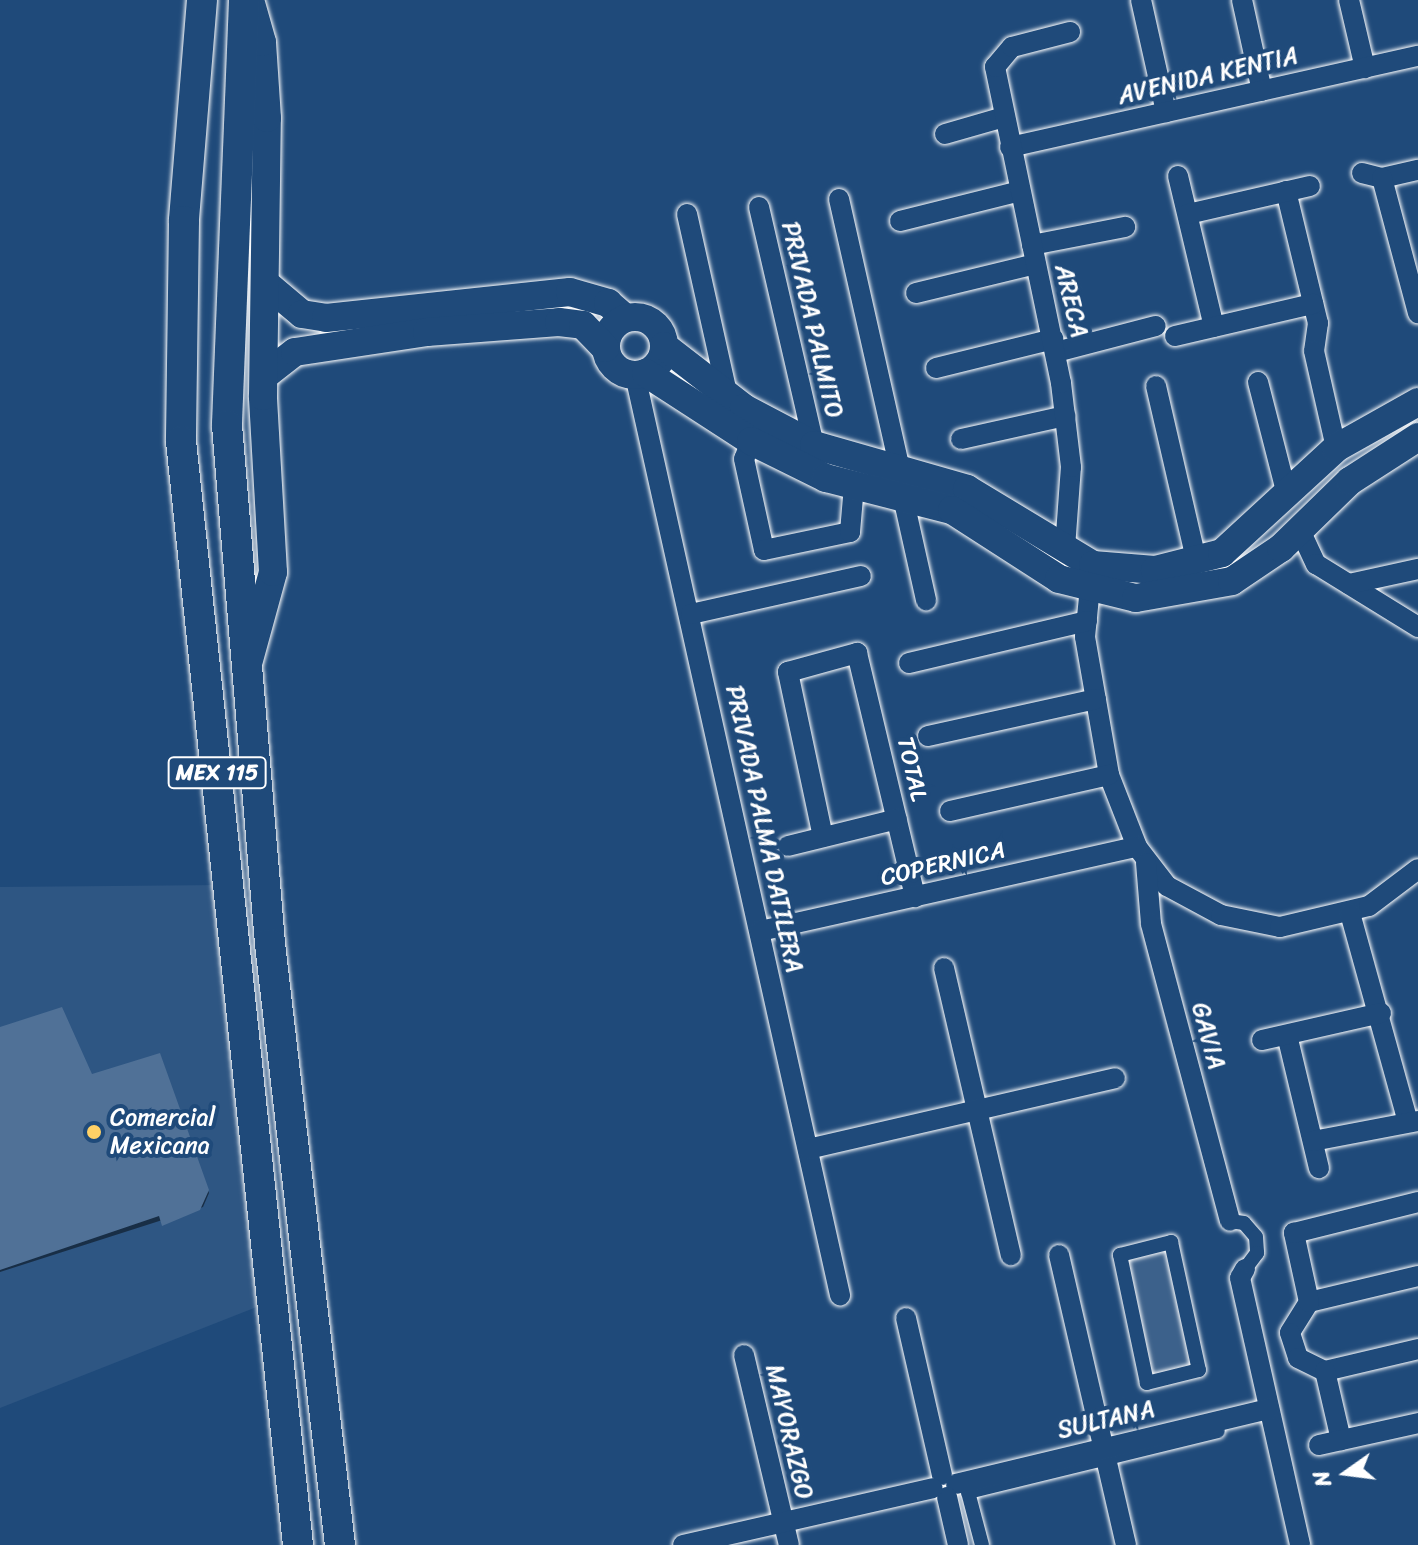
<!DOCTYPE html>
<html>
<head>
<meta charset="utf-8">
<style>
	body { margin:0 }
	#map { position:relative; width:1418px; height:1545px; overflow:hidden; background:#1f4a7a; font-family:Sriracha,sans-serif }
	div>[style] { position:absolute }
	.built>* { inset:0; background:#2e5683 }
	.green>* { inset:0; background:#3c618b; transform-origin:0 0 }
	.shadow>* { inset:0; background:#0007 }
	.building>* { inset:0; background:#507197 }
	.roads { filter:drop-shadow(0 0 2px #fff) drop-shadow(0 0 2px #fff) }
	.pedestrian>* { height:14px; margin:-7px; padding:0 7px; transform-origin:7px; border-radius:7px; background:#1f4a7a }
	.minor>* { height:20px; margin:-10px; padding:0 10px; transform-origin:10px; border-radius:10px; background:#1f4a7a }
	.secondary>* { height:28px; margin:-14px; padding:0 14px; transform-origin:14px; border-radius:14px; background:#1f4a7a }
	.secondary>.ring { margin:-14px; padding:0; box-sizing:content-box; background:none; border:28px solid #1f4a7a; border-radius:50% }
	.primary>* { height:30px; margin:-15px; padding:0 15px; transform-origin:15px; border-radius:15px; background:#1f4a7a }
	.dots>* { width:22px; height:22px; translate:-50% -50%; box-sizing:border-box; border:4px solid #1f4a7a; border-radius:50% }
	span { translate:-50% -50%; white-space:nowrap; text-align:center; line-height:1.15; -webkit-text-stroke:8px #1f4a7a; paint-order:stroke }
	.shield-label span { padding:2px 6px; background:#1f4a7a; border:2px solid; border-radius:6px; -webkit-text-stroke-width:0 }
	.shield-label { font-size:22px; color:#fff; font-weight:700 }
	.street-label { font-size:24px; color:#fff }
	.poi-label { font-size:24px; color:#fff }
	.left { translate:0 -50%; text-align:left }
	.north { position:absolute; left:1306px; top:1433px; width:80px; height:80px; -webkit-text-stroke:6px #1f4a7a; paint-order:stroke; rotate:256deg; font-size:22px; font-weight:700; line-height:32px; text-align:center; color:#fff }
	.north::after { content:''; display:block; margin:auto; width:28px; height:36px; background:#fff; clip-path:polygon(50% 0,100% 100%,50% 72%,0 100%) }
</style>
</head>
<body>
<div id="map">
	<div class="built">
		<i style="clip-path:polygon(222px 885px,259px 1306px,0 1408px,0 887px)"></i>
	</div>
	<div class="green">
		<i style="left:1174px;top:1236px;width:142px;height:62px;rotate:77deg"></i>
	</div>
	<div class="shadow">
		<i style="clip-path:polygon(0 1029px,92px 1076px,160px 1055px,209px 1193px,203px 1207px,0 1272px)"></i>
	</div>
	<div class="building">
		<i style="clip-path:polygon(62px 1007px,92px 1074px,160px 1053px,209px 1190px,200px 1210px,162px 1226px,159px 1216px,0 1270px,0 1027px)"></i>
	</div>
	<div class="roads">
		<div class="pedestrian">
			<i style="left:1230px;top:1221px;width:14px;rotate:8deg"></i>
			<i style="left:1244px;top:1223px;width:18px;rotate:49deg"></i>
			<i style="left:1256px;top:1237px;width:16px;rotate:86deg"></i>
			<i style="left:1257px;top:1253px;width:20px;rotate:127deg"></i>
			<i style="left:1171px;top:1242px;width:131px;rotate:77.7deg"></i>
			<i style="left:1199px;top:1370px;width:54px;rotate:166deg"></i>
			<i style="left:1147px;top:1383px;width:131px;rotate:-101.9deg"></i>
			<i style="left:1120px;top:1255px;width:53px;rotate:-14.3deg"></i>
			<i style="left:982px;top:1545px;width:55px;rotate:-104.8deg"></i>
			<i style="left:968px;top:1492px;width:257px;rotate:-13.7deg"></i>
		</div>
		<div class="minor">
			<i style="left:1141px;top:0;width:115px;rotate:77.4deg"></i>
			<i style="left:1242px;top:0;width:93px;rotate:77.6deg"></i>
			<i style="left:1349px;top:0;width:70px;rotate:76.8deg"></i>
			<i style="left:945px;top:134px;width:61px;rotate:-16.1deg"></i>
			<i style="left:1010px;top:147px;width:418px;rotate:-12.6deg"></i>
			<i style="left:1362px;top:173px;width:21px;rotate:14deg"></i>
			<i style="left:1382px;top:178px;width:37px;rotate:-13deg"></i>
			<i style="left:1178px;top:176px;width:155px;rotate:76.6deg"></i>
			<i style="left:1382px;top:178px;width:140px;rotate:75.1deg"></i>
			<i style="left:1286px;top:191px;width:136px;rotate:76.4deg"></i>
			<i style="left:1318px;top:323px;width:28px;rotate:98deg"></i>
			<i style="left:1314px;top:351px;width:99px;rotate:77.2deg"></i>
			<i style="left:839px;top:199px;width:274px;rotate:77.3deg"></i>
			<i style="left:759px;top:207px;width:244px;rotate:77deg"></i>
			<i style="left:687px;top:214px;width:188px;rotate:77.4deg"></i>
			<i style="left:1188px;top:214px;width:125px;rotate:-12.9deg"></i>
			<i style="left:900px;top:221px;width:124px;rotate:-14deg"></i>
			<i style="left:1032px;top:245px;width:95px;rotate:-11deg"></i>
			<i style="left:916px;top:293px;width:123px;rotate:-13.6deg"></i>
			<i style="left:1175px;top:336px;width:142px;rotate:-13.1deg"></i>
			<i style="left:1056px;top:352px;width:103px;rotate:-14.6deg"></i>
			<i style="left:936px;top:368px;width:121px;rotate:-13.9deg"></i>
			<i style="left:635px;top:375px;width:943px;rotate:77.44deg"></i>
			<i style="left:1258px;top:382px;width:117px;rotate:75.6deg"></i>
			<i style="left:1156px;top:386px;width:182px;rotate:77deg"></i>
			<i style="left:961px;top:439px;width:107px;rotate:-12.5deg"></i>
			<i style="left:751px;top:441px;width:19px;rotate:111deg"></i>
			<i style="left:744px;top:459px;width:93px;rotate:77.6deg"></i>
			<i style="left:764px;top:550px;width:88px;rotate:-11.8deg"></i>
			<i style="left:850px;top:532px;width:47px;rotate:-85.1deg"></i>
			<i style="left:903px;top:497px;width:106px;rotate:77.4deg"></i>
			<i style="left:1299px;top:528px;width:40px;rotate:65deg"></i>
			<i style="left:1316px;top:564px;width:120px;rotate:31.7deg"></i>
			<i style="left:1065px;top:548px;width:81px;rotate:-85.8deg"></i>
			<i style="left:1071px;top:467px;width:85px;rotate:-96.8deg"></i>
			<i style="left:1061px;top:383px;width:323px;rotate:-101.8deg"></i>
			<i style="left:995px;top:67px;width:26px;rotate:-50deg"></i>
			<i style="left:1012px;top:47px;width:60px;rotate:-14.5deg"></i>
			<i style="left:1091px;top:577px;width:60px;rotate:95.7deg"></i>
			<i style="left:1085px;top:637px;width:140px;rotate:80.1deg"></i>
			<i style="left:1109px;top:775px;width:77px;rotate:68.7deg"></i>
			<i style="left:1137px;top:847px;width:49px;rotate:52.4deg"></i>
			<i style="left:1167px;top:886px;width:61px;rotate:28.2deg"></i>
			<i style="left:1221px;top:915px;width:60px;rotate:11.5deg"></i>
			<i style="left:1280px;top:927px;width:91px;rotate:-13.3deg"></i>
			<i style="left:1369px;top:906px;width:61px;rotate:-37.1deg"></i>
			<i style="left:1349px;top:584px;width:71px;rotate:-12.3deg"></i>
			<i style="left:691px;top:614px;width:174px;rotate:-12.6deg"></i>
			<i style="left:857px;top:653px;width:251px;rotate:76.6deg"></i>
			<i style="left:909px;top:663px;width:183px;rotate:-13.3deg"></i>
			<i style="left:928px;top:736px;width:172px;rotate:-12.4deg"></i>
			<i style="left:950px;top:811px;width:163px;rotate:-12.8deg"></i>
			<i style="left:823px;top:837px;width:169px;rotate:-102deg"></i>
			<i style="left:788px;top:672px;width:72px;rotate:-15.4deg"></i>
			<i style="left:788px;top:846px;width:112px;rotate:-13.9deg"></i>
			<i style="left:1146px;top:863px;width:61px;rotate:85.3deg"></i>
			<i style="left:1151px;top:924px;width:307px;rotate:75.1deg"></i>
			<i style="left:1350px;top:913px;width:214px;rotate:74.5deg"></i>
			<i style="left:760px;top:931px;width:386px;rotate:-12.6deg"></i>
			<i style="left:944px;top:968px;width:295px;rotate:76.9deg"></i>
			<i style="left:1287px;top:1035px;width:137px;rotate:76.5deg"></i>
			<i style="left:1262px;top:1040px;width:122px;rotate:-12.8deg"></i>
			<i style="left:1313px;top:1141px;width:107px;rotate:-10.8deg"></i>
			<i style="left:808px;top:1149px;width:315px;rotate:-13deg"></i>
			<i style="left:1059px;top:1255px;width:298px;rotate:77deg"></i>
			<i style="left:1245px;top:1269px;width:10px;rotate:119deg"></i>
			<i style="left:1240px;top:1278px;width:274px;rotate:77.3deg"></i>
			<i style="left:1418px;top:1276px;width:112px;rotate:166.6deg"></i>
			<i style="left:1309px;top:1302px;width:36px;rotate:122deg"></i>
			<i style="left:1290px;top:1333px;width:26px;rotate:72deg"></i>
			<i style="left:1298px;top:1358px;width:30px;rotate:26deg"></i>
			<i style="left:1325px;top:1371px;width:96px;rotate:-13.3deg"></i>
			<i style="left:1309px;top:1302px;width:71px;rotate:-102.3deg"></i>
			<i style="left:1294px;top:1233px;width:128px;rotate:-14deg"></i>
			<i style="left:906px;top:1318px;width:161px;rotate:77.1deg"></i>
			<i style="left:744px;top:1355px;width:195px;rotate:76.7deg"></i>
			<i style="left:1325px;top:1371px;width:71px;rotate:76.9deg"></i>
			<i style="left:1319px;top:1445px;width:101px;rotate:-12.5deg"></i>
			<i style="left:956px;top:1484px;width:322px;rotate:-13.5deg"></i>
			<i style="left:947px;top:1497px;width:49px;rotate:77.1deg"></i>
			<i style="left:683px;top:1545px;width:256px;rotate:-12.8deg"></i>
		</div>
		<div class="secondary">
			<i style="left:265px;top:283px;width:48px;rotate:40deg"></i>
			<i style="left:302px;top:314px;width:24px;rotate:9deg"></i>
			<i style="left:326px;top:318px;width:245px;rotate:-6.1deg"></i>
			<i style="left:570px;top:292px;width:40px;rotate:16deg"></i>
			<i style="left:608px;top:303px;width:23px;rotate:41deg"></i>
			<i class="ring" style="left:606px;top:317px;width:30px;height:30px"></i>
			<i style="left:664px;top:346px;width:101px;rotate:37.8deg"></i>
			<i style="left:744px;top:408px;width:79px;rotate:27.9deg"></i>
			<i style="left:814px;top:445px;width:159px;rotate:16deg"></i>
			<i style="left:967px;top:489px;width:147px;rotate:31.1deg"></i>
			<i style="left:1093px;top:565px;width:62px;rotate:4.6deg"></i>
			<i style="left:1155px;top:570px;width:69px;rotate:-14.2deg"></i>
			<i style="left:1222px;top:553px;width:155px;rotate:-42.6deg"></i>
			<i style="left:1336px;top:448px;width:94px;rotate:-29.3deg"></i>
			<i style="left:646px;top:373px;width:125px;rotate:32.9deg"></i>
			<i style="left:751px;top:441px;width:84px;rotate:26.3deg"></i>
			<i style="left:826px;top:478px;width:130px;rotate:14.3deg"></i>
			<i style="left:952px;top:510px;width:127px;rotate:32.8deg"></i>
			<i style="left:1059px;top:579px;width:79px;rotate:13.9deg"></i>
			<i style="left:1136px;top:598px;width:97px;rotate:-10deg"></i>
			<i style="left:1232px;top:581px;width:59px;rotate:-34deg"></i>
			<i style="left:1281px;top:548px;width:96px;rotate:-44.2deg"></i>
			<i style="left:1350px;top:481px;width:81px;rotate:-32.9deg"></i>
			<i style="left:264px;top:376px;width:39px;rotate:-38deg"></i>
			<i style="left:295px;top:352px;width:134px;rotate:-8.6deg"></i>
			<i style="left:427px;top:332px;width:132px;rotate:-4.3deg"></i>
			<i style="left:559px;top:322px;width:24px;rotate:7deg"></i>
			<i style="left:583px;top:325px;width:32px;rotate:46deg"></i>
			<i style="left:249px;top:660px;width:91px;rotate:-74.7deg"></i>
			<i style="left:273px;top:572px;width:176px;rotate:-93.3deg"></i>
			<i style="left:263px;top:396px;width:278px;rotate:-89.2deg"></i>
			<i style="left:267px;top:118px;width:76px;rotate:-93.8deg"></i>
			<i style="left:262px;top:42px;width:44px;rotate:-105.9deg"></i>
		</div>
		<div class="primary">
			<i style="left:202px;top:0;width:222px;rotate:94.7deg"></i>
			<i style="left:184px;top:221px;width:220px;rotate:90.8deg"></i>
			<i style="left:181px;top:441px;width:1110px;rotate:83.95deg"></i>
			<i style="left:244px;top:0;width:425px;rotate:92.3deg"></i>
			<i style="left:227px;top:425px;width:521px;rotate:85.26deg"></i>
			<i style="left:270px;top:944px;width:605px;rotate:83.36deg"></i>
		</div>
	</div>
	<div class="dots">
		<i style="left:94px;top:1132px;background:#ffd166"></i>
	</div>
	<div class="shield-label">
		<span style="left:217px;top:773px">MEX 115</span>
	</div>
	<div class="street-label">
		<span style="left:1208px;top:76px;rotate:-13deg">AVENIDA KENTIA</span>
		<span style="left:1071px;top:301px;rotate:77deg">ARECA</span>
		<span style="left:812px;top:320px;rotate:77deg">PRIVADA PALMITO</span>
		<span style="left:912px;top:769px;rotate:77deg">TOTAL</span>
		<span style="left:764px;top:829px;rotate:78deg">PRIVADA PALMA DATILERA</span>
		<span style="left:943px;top:864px;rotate:-13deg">COPERNICA</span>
		<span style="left:1208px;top:1036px;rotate:75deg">GAVIA</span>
		<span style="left:1106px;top:1420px;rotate:-13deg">SULTANA</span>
		<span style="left:789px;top:1432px;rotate:77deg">MAYORAZGO</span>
	</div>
	<div class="poi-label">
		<span class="left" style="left:110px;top:1132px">Comercial<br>Mexicana</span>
	</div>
	<div class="north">N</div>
</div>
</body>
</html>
